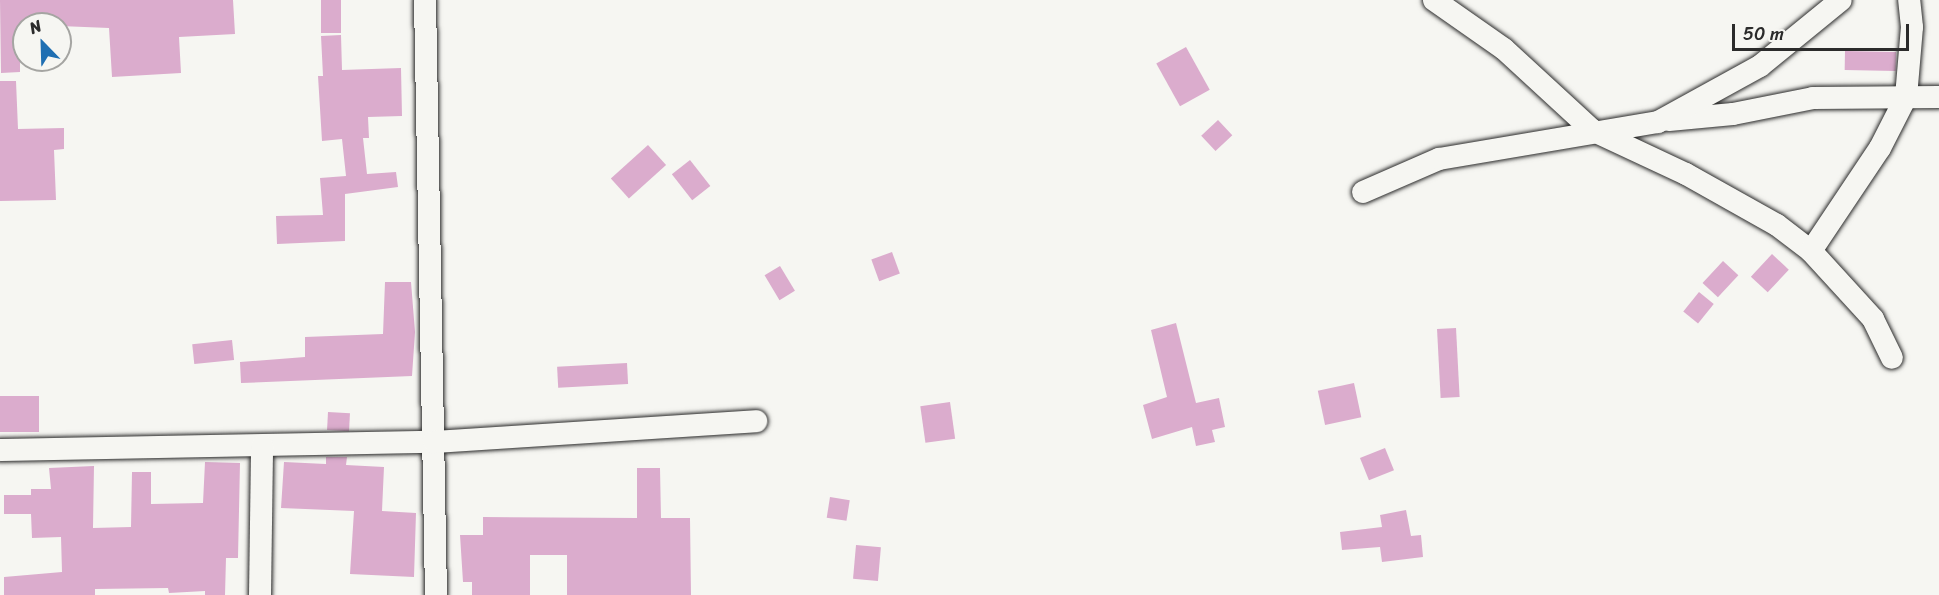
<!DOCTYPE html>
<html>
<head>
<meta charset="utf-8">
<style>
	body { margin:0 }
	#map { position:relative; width:1939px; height:595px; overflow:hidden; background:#f6f6f2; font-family:Sriracha,sans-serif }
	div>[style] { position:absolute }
	.building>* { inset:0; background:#dbaccd; transform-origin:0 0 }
	.roads { filter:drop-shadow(0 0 2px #2b2b2b) drop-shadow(0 0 2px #2b2b2b) }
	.minor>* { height:22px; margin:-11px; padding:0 11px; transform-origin:11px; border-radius:11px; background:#f6f6f2 }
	span { translate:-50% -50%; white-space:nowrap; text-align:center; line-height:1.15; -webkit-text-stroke:4.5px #f6f6f2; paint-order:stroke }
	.north { position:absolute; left:12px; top:12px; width:60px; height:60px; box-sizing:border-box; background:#f6f6f2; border:2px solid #a5a5a2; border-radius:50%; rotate:337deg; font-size:16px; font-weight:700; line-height:24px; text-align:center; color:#2b2b2b }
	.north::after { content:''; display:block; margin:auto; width:21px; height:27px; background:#1f6fb2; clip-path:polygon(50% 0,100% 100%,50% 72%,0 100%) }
	.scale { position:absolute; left:1732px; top:24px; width:177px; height:27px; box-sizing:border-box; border:3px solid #2b2b2b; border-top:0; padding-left:8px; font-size:18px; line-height:21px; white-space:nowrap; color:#2b2b2b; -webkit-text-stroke:4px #f6f6f2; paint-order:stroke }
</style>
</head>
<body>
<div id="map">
	<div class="building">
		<i style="clip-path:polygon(0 0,233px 0,235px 34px,179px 37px,181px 73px,112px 77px,109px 28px,60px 26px,61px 21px,20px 23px,20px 72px,1px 73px)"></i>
		<i style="left:321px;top:0;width:20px;height:33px"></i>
		<i style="clip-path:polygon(341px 35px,342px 70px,401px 68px,402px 116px,368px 117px,369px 138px,363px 138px,367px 174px,396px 172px,398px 187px,345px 194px,345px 241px,277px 244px,276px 216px,323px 215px,320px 178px,346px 176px,342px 139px,322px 141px,318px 76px,323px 76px,321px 36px)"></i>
		<i style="left:1186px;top:47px;width:49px;height:34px;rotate:61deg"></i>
		<i style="left:1845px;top:51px;width:51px;height:19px;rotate:1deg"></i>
		<i style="clip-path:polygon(0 81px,16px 81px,18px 129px,64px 128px,64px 149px,54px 150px,56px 200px,0 201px)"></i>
		<i style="left:1218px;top:120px;width:21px;height:23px;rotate:47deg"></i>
		<i style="left:648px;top:145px;width:27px;height:50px;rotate:48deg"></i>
		<i style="left:690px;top:160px;width:33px;height:23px;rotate:52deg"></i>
		<i style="left:892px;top:252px;width:23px;height:22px;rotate:70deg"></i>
		<i style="left:1772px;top:254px;width:23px;height:31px;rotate:43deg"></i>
		<i style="left:1723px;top:261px;width:21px;height:30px;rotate:43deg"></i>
		<i style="left:780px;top:266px;width:29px;height:18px;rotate:59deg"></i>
		<i style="clip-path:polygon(385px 282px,411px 282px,415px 332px,412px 376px,241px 383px,240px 362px,305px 357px,305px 337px,383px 334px)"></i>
		<i style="left:1699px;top:292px;width:19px;height:25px;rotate:39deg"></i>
		<i style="clip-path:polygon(1176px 323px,1196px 403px,1219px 398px,1225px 427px,1212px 430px,1215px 442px,1196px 446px,1192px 427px,1152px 439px,1143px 405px,1167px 397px,1151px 330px)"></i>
		<i style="left:1456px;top:328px;width:69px;height:19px;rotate:87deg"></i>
		<i style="left:232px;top:340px;width:20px;height:40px;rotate:84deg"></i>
		<i style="left:627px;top:363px;width:21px;height:70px;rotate:87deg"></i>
		<i style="left:1354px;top:383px;width:35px;height:37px;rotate:78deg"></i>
		<i style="left:0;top:396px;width:39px;height:36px"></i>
		<i style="left:950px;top:402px;width:37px;height:30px;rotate:82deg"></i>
		<i style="left:328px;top:412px;width:22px;height:18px;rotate:3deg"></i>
		<i style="left:1385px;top:448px;width:24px;height:27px;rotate:68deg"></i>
		<i style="clip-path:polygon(326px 457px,347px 457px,346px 465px,384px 467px,382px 511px,416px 513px,414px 577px,350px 574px,354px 511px,281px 508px,284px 462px,326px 464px)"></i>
		<i style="clip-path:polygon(205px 462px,240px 463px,238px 558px,226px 558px,225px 595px,205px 595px,205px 591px,169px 593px,168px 588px,95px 589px,95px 595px,4px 595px,4px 577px,62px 572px,61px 537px,32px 538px,31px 514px,4px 514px,4px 495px,31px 495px,31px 489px,51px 489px,49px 468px,94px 466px,93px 528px,131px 527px,132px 472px,151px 472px,151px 504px,203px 503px)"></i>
		<i style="clip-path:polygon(637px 468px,660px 468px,661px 518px,690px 518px,691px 595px,567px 595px,567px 555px,530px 555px,530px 595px,472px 595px,472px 582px,463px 582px,460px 535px,483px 535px,483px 517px,637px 518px)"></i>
		<i style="left:830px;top:497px;width:20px;height:21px;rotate:9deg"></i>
		<i style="clip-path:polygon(1406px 510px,1411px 536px,1421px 535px,1423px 557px,1382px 562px,1380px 547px,1342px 550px,1340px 532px,1382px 527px,1380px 515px)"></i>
		<i style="left:856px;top:545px;width:25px;height:34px;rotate:5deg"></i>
	</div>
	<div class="roads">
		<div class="minor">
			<i style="left:425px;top:0;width:595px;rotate:88.94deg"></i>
			<i style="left:1434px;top:0;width:85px;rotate:35deg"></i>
			<i style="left:1504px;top:49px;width:120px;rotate:42.6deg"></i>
			<i style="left:1592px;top:130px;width:104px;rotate:25.1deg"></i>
			<i style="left:1686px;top:174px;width:104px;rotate:29.3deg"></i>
			<i style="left:1777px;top:225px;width:43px;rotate:37.4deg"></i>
			<i style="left:1811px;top:251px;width:92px;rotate:47.6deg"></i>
			<i style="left:1873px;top:319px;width:43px;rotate:64deg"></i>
			<i style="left:1669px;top:120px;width:64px;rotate:-5.4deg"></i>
			<i style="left:1733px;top:114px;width:82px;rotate:-11.3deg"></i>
			<i style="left:1813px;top:98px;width:126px;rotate:-0.5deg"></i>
			<i style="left:1363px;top:192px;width:83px;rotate:-23.5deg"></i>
			<i style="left:1439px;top:159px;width:222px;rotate:-9.6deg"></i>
			<i style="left:1658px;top:122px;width:116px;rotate:-28.8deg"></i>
			<i style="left:1760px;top:66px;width:104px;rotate:-39.2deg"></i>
			<i style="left:1811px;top:251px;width:124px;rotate:-56.2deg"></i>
			<i style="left:1880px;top:148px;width:57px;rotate:-63deg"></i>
			<i style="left:1906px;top:97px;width:70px;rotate:-85.1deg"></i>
			<i style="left:1912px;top:27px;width:27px;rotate:-96deg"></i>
			<i style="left:0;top:450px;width:434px;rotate:-1.1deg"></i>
			<i style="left:434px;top:442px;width:323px;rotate:-3.7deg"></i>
			<i style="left:260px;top:595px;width:149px;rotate:-89.2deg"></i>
		</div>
	</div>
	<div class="north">N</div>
	<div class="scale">50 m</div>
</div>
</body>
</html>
